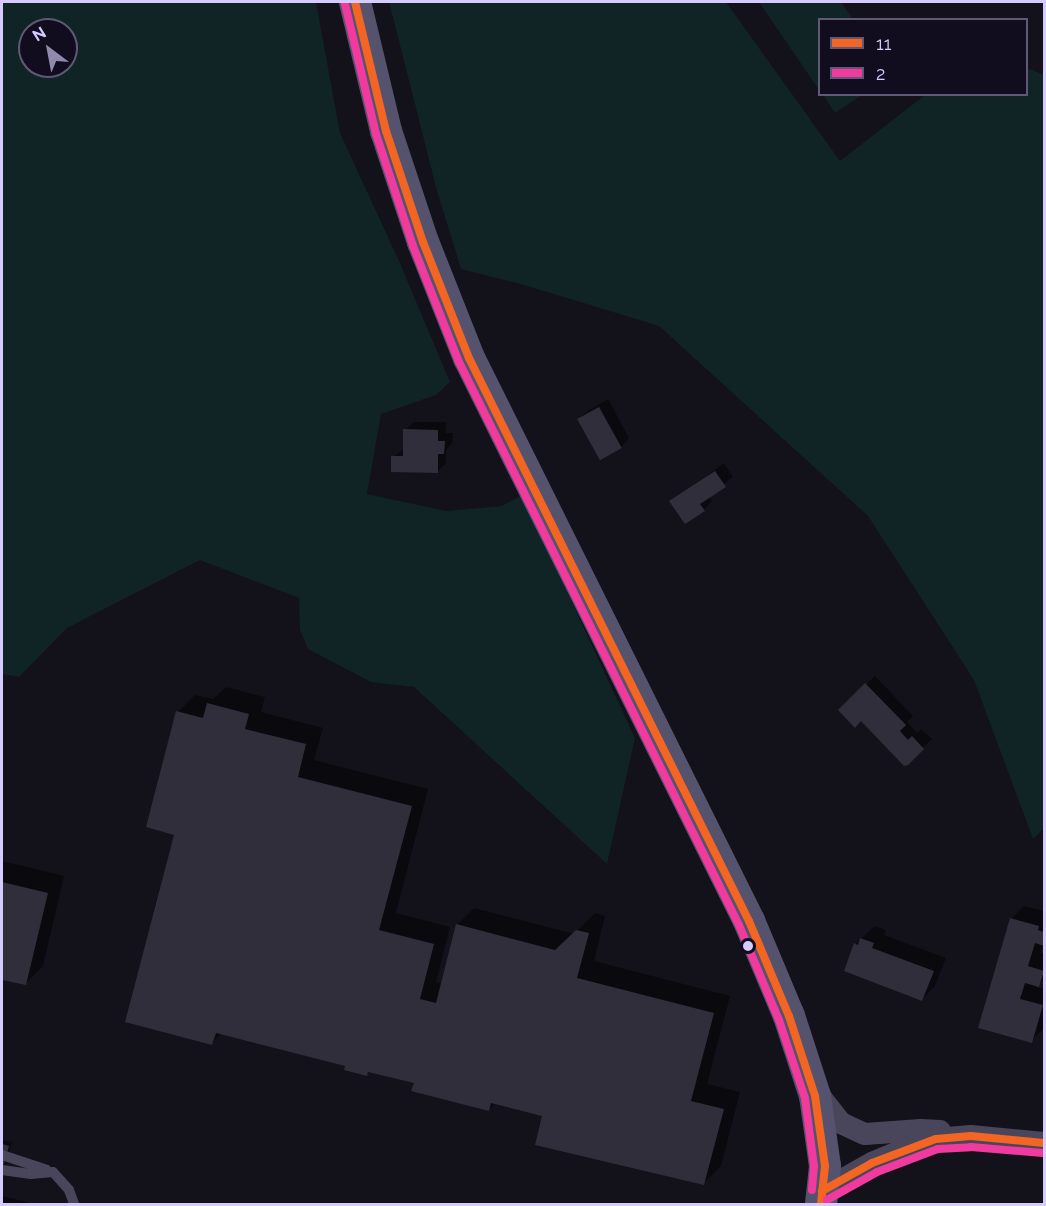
<!DOCTYPE html>
<html>
<head>
<meta charset="utf-8">
<style>
	body { margin:0 }
	#map { position:relative; width:1046px; height:1206px; overflow:hidden; background:#13111a; font-family:Raleway,sans-serif }
	div>[style] { position:absolute }
	.green>* { inset:0; background:#102325 }
	.shadow>* { inset:0; background:#0007 }
	.building>* { inset:0; background:#312e3c; transform-origin:0 0 }
	.lane>* { height:10px; margin:-5px; padding:0 5px; transform-origin:5px; border-radius:5px; background:#49465b }
	.street>* { height:22px; margin:-11px; padding:0 11px; transform-origin:11px; border-radius:11px; background:#49465b }
	.secondary>* { height:32px; margin:-16px; padding:0 16px; transform-origin:16px; border-radius:16px; background:#55526d }
	.bus-1>* { height:8px; margin:-4px; padding:0 4px; transform-origin:4px; border-radius:4px; background:#f26522 }
	.bus-2>* { height:8px; margin:-4px; padding:0 4px; transform-origin:4px; border-radius:4px; background:#f13a9d }
	.dots>* { width:16px; height:16px; translate:-50% -50%; box-sizing:border-box; border:3px solid #110d1e; border-radius:50% }
	span { translate:-50% -50%; white-space:nowrap; text-align:center; line-height:1.15; -webkit-text-stroke:6px #110d1e; paint-order:stroke }
	.frame { position:absolute; inset:0; border:3px solid #d5cbfd; pointer-events:none }
	.legend { position:absolute; left:818px; top:18px; width:210px; height:78px; box-sizing:border-box; background:#110d1e; border:2px solid #5f5977; margin:0; padding:8px 10px; list-style:none; font-size:18px; color:#d5cbfd }
	.legend li { display:flex; align-items:center; gap:12px; height:30px }
	.legend b { width:30px; border:2px solid #5f5977 }
	.north { position:absolute; left:18px; top:18px; width:60px; height:60px; box-sizing:border-box; background:#110d1e; border:2px solid #5f5977; border-radius:50%; rotate:328deg; font-size:16px; font-weight:700; line-height:24px; text-align:center; color:#d5cbfd }
	.north::after { content:''; display:block; margin:auto; width:21px; height:27px; background:#918aae; clip-path:polygon(50% 0,100% 100%,50% 72%,0 100%) }
</style>
</head>
<body>
<div id="map">
	<div class="green">
		<i style="clip-path:polygon(evenodd,2px 2px,316px 2px,340px 133px,399px 261px,450px 382px,436px 395px,381px 414px,367px 494px,446px 511px,502px 506px,522px 495px,635px 738px,607px 864px,414px 687px,371px 682px,308px 649px,300px 630px,299px 598px,200px 560px,67px 628px,19px 677px,2px 674px,2px 2px,30px 30px,66px 30px,66px 66px,30px 66px,30px 30px)"></i>
		<i style="clip-path:polygon(389px 2px,726px 2px,840px 161px,925px 95px,1026px 94px,1027px 68px,1044px 75px,1044px 828px,1033px 839px,974px 680px,868px 516px,659px 326px,521px 284px,461px 269px,437px 191px)"></i>
		<i style="clip-path:polygon(759px 2px,841px 2px,853px 19px,820px 20px,819px 90px)"></i>
		<i style="clip-path:polygon(823px 95px,862px 95px,835px 113px)"></i>
	</div>
	<div class="shadow">
		<i style="clip-path:polygon(608px 399px,629px 438px,621px 447px,579px 419px,588px 411px)"></i>
		<i style="clip-path:polygon(414px 422px,446px 422px,446px 433px,453px 433px,452px 443px,446px 450px,446px 463px,437px 472px,393px 457px,405px 448px,405px 430px)"></i>
		<i style="clip-path:polygon(724px 463px,733px 477px,709px 496px,712px 501px,704px 510px,671px 502px)"></i>
		<i style="clip-path:polygon(875px 676px,913px 716px,907px 722px,917px 733px,921px 729px,932px 739px,904px 764px,861px 719px,840px 710px)"></i>
		<i style="clip-path:polygon(226px 687px,265px 697px,261px 712px,323px 728px,314px 760px,428px 789px,396px 913px,450px 927px,436px 982px,442px 984px,457px 925px,474px 908px,574px 934px,595px 913px,605px 916px,594px 961px,730px 996px,707px 1084px,740px 1092px,721px 1166px,704px 1183px,544px 1115px,495px 1103px,489px 1110px,415px 1082px,370px 1071px,367px 1074px,346px 1065px,222px 1033px,212px 1043px,175px 834px,178px 712px,195px 695px,213px 699px)"></i>
		<i style="clip-path:polygon(2px 861px,64px 876px,43px 966px,26px 983px,2px 978px)"></i>
		<i style="clip-path:polygon(1024px 906px,1044px 911px,1044px 944px,1040px 953px,1044px 955px,1044px 979px,1036px 987px,1044px 989px,1044px 1028px,1031px 1041px,980px 1027px,1011px 919px)"></i>
		<i style="clip-path:polygon(875px 926px,886px 930px,884px 935px,946px 958px,935px 986px,922px 999px,855px 944px)"></i>
		<i style="clip-path:polygon(2px 1140px,12px 1142px,2px 1174px)"></i>
		<i style="clip-path:polygon(2px 1196px,34px 1204px,2px 1204px)"></i>
	</div>
	<div class="building">
		<i style="left:599px;top:407px;width:47px;height:25px;rotate:61deg"></i>
		<i style="clip-path:polygon(403px 429px,438px 430px,438px 441px,445px 441px,444px 454px,438px 454px,438px 473px,391px 472px,391px 456px,403px 456px)"></i>
		<i style="clip-path:polygon(715px 471px,726px 487px,700px 504px,705px 511px,685px 524px,669px 501px)"></i>
		<i style="clip-path:polygon(865px 683px,906px 725px,900px 731px,908px 740px,912px 736px,924px 749px,908px 765px,904px 766px,861px 721px,855px 728px,838px 710px)"></i>
		<i style="clip-path:polygon(207px 703px,249px 714px,245px 729px,306px 744px,298px 777px,412px 806px,379px 930px,434px 944px,420px 999px,436px 1003px,456px 924px,555px 950px,576px 930px,589px 933px,577px 978px,714px 1013px,691px 1101px,724px 1109px,704px 1185px,535px 1145px,542px 1116px,491px 1103px,489px 1111px,411px 1091px,414px 1083px,368px 1072px,367px 1076px,344px 1070px,345px 1066px,216px 1033px,212px 1045px,125px 1022px,174px 835px,146px 827px,176px 711px,203px 718px)"></i>
		<i style="clip-path:polygon(2px 882px,48px 893px,26px 985px,2px 980px)"></i>
		<i style="clip-path:polygon(1010px 918px,1039px 926px,1038px 930px,1044px 932px,1044px 946px,1035px 943px,1028px 966px,1044px 971px,1039px 987px,1025px 983px,1020px 999px,1043px 1005px,1032px 1043px,978px 1028px)"></i>
		<i style="clip-path:polygon(860px 938px,874px 943px,872px 948px,934px 971px,922px 1001px,844px 971px,854px 943px,858px 945px)"></i>
		<i style="clip-path:polygon(2px 1144px,9px 1146px,2px 1172px)"></i>
	</div>
	<div class="lane">
		<i style="left:2px;top:1155px;width:47px;rotate:18.4deg"></i>
		<i style="left:2px;top:1170px;width:29px;rotate:8deg"></i>
		<i style="left:31px;top:1174px;width:22px;rotate:-5deg"></i>
		<i style="left:53px;top:1172px;width:24px;rotate:48deg"></i>
		<i style="left:69px;top:1190px;width:15px;rotate:70deg"></i>
	</div>
	<div class="street">
		<i style="left:815px;top:1090px;width:42px;rotate:51.8deg"></i>
		<i style="left:841px;top:1123px;width:26px;rotate:25deg"></i>
		<i style="left:865px;top:1134px;width:56px;rotate:-4.1deg"></i>
		<i style="left:921px;top:1130px;width:19px;rotate:3deg"></i>
		<i style="left:822px;top:1191px;width:57px;rotate:-29.2deg"></i>
		<i style="left:872px;top:1163px;width:39px;rotate:-23deg"></i>
		<i style="left:908px;top:1148px;width:29px;rotate:-18deg"></i>
		<i style="left:936px;top:1139px;width:35px;rotate:-5deg"></i>
		<i style="left:971px;top:1136px;width:73px;rotate:5.5deg"></i>
	</div>
	<div class="secondary">
		<i style="left:355px;top:2px;width:133px;rotate:76.5deg"></i>
		<i style="left:386px;top:131px;width:117px;rotate:71.6deg"></i>
		<i style="left:423px;top:242px;width:125px;rotate:68.4deg"></i>
		<i style="left:469px;top:358px;width:629px;rotate:63.56deg"></i>
		<i style="left:749px;top:921px;width:103px;rotate:67.2deg"></i>
		<i style="left:789px;top:1016px;width:84px;rotate:72deg"></i>
		<i style="left:815px;top:1096px;width:71px;rotate:81.9deg"></i>
		<i style="left:825px;top:1166px;width:38px;rotate:96deg"></i>
	</div>
	<div class="bus-1">
		<i style="left:355px;top:2px;width:133px;rotate:76.5deg"></i>
		<i style="left:386px;top:131px;width:117px;rotate:71.6deg"></i>
		<i style="left:423px;top:242px;width:125px;rotate:68.4deg"></i>
		<i style="left:469px;top:358px;width:629px;rotate:63.56deg"></i>
		<i style="left:749px;top:921px;width:103px;rotate:67.2deg"></i>
		<i style="left:789px;top:1016px;width:84px;rotate:72deg"></i>
		<i style="left:815px;top:1096px;width:71px;rotate:81.9deg"></i>
		<i style="left:825px;top:1166px;width:38px;rotate:96deg"></i>
		<i style="left:822px;top:1191px;width:57px;rotate:-29.2deg"></i>
		<i style="left:872px;top:1163px;width:68px;rotate:-20.6deg"></i>
		<i style="left:936px;top:1139px;width:35px;rotate:-5deg"></i>
		<i style="left:971px;top:1136px;width:73px;rotate:5.5deg"></i>
	</div>
	<div class="bus-2">
		<i style="left:345px;top:4px;width:134px;rotate:76.6deg"></i>
		<i style="left:376px;top:134px;width:118px;rotate:71.7deg"></i>
		<i style="left:413px;top:246px;width:125px;rotate:68.4deg"></i>
		<i style="left:459px;top:362px;width:629px;rotate:63.56deg"></i>
		<i style="left:739px;top:925px;width:103px;rotate:67.2deg"></i>
		<i style="left:779px;top:1020px;width:82px;rotate:71.6deg"></i>
		<i style="left:805px;top:1098px;width:69px;rotate:82.5deg"></i>
		<i style="left:814px;top:1166px;width:24px;rotate:95deg"></i>
		<i style="left:827px;top:1200px;width:57px;rotate:-29.2deg"></i>
		<i style="left:877px;top:1172px;width:65px;rotate:-20.7deg"></i>
		<i style="left:938px;top:1149px;width:33px;rotate:-3deg"></i>
		<i style="left:971px;top:1147px;width:72px;rotate:4.8deg"></i>
	</div>
	<div class="dots">
		<i style="left:748px;top:946px;background:#d5cbfd"></i>
	</div>
	<div class="frame"></div>
	<ul class="legend">
	<li><b style="height:8px;background:#f26522"></b>11</li>
	<li><b style="height:8px;background:#f13a9d"></b>2</li>
	</ul>
	<div class="north">N</div>
</div>
</body>
</html>
